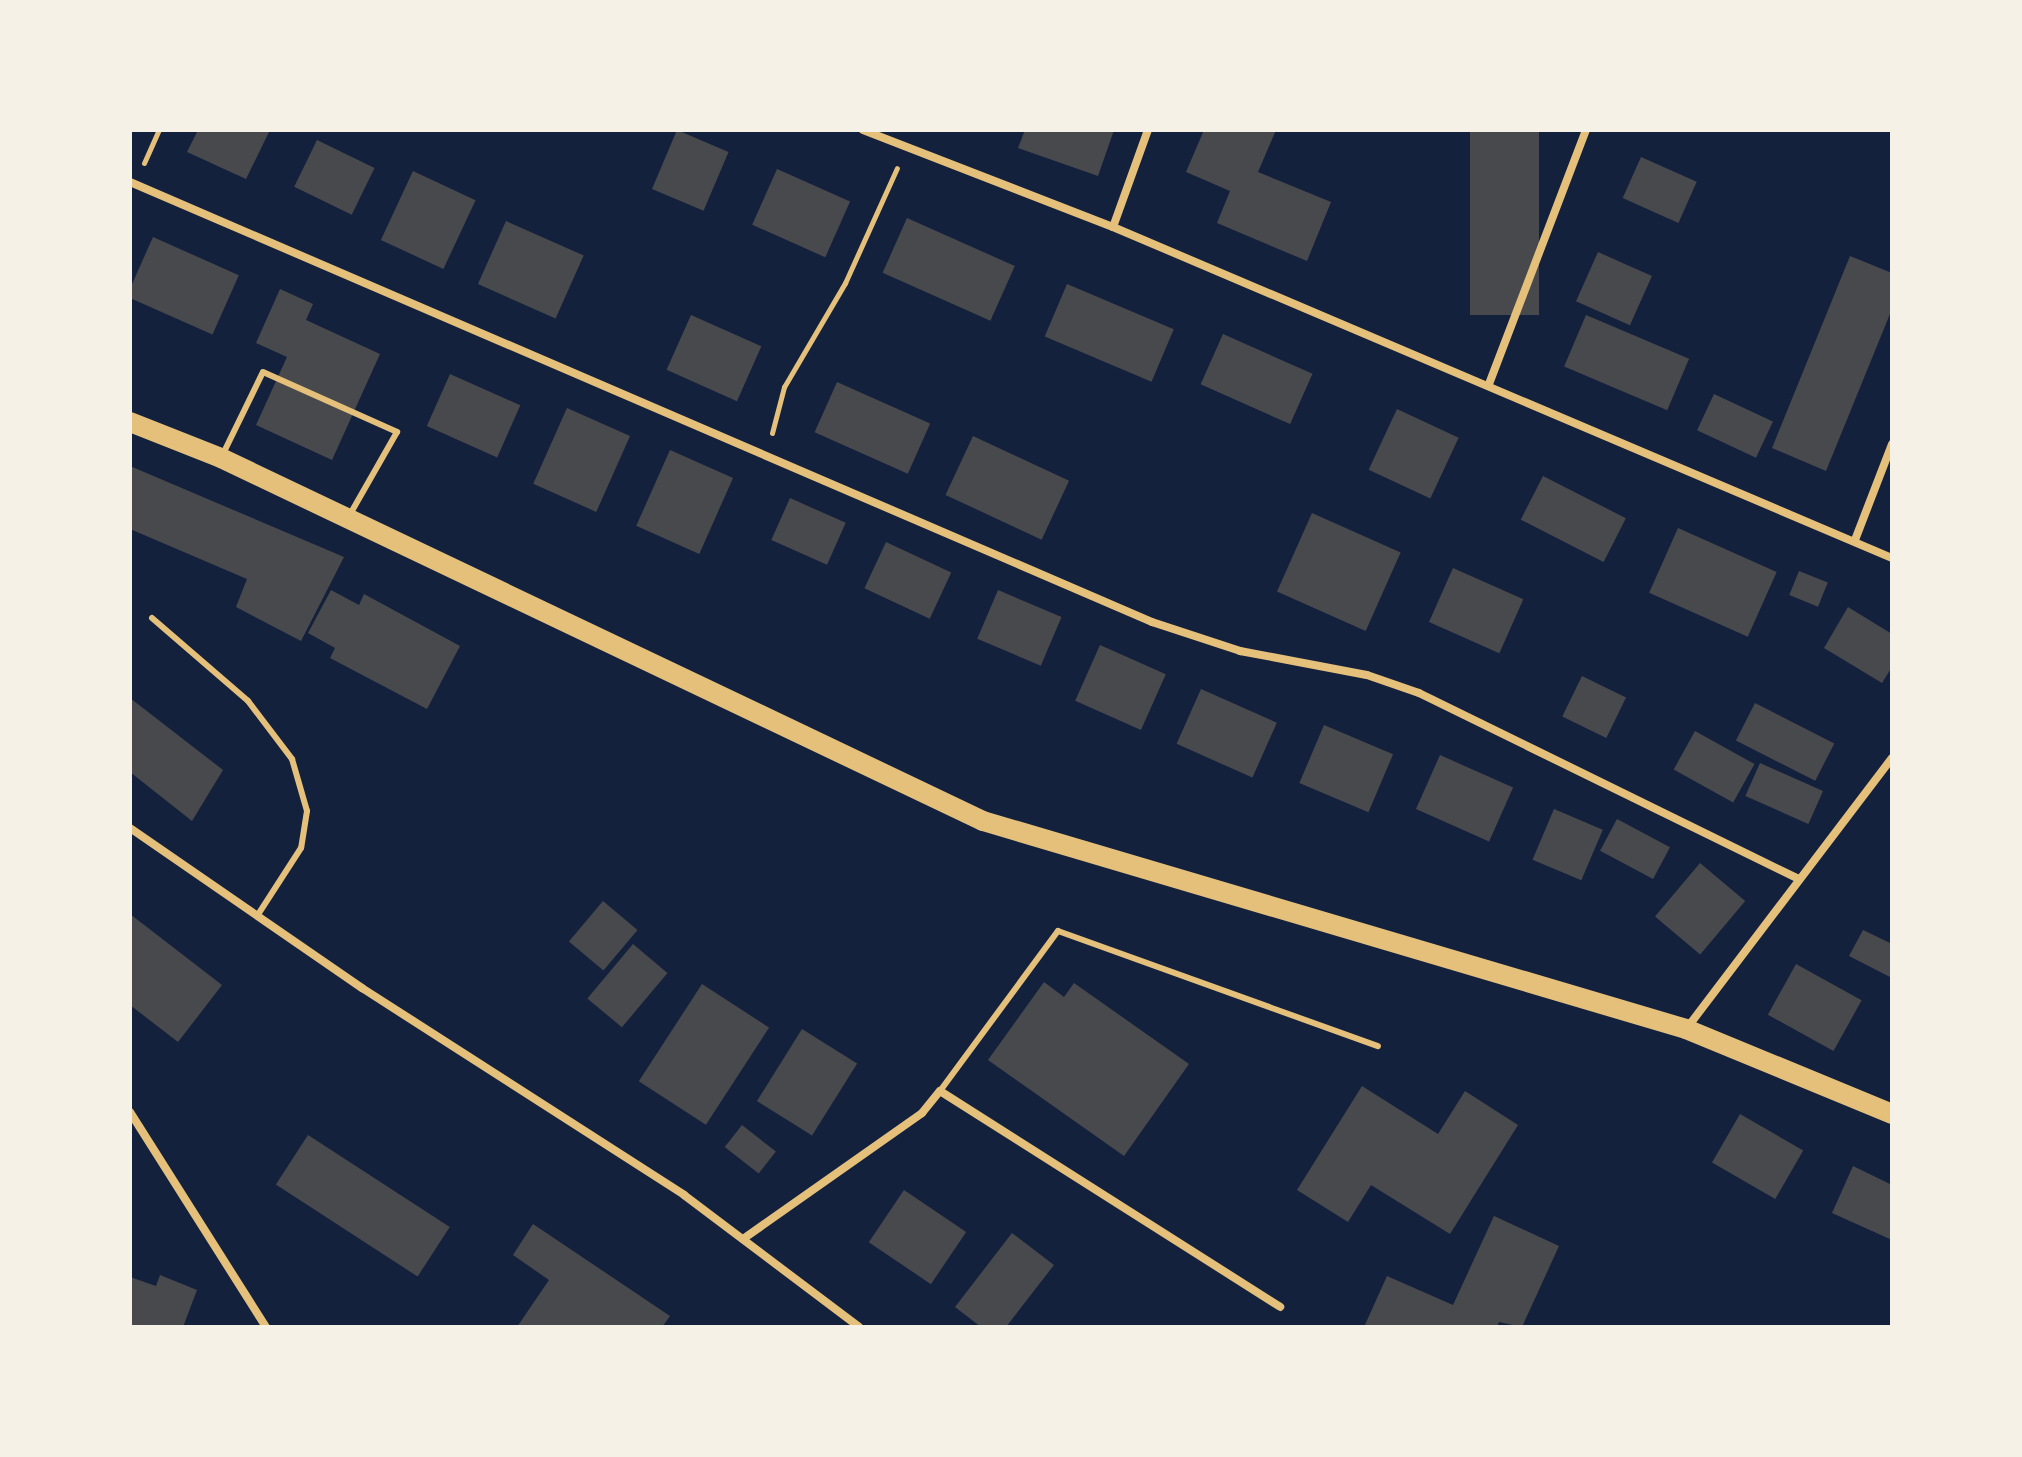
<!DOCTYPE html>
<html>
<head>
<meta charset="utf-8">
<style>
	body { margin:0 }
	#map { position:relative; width:2022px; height:1457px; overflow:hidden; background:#14213d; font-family:"Space Grotesk",sans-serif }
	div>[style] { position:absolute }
	.building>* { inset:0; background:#48494c; transform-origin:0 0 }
	.path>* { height:5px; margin:-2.5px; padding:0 2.5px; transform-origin:2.5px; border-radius:2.5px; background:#e5c07b }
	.service>* { height:6px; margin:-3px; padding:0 3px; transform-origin:3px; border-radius:3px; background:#e5c07b }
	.minor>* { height:8px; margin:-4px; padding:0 4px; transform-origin:4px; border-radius:4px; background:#e5c07b }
	.primary>* { height:20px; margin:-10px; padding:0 10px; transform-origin:10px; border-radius:10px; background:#e5c07b }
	span { translate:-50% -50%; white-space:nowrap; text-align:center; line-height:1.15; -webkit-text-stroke:6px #f6f1e7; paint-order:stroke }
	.frame { position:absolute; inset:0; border:132px solid #f6f1e7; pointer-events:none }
</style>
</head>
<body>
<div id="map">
	<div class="building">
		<i style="clip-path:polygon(198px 130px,270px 130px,246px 179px,187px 152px)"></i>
		<i style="left:677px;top:130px;width:56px;height:64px;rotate:23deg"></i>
		<i style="clip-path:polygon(1025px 130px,1114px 130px,1098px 176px,1018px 148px)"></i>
		<i style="clip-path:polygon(1204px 130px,1276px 130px,1258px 172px,1331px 202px,1307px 261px,1217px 223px,1230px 191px,1186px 172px)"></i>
		<i style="left:1470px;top:130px;width:69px;height:185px"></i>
		<i style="left:317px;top:140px;width:64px;height:52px;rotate:26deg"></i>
		<i style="left:1641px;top:157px;width:61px;height:45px;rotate:24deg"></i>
		<i style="left:777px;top:169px;width:80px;height:61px;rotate:24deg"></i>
		<i style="left:413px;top:171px;width:69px;height:76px;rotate:25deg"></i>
		<i style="left:907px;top:218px;width:118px;height:60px;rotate:24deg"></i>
		<i style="left:506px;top:221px;width:85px;height:69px;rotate:24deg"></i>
		<i style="left:153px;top:237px;width:94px;height:65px;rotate:24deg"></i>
		<i style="left:1598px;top:252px;width:59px;height:54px;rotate:24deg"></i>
		<i style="clip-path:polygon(1850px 256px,1892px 273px,1892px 309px,1826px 471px,1772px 448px)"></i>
		<i style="left:1067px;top:284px;width:116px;height:57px;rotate:23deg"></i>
		<i style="clip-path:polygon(280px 289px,313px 304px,306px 320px,380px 354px,332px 460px,256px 425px,287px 357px,256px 343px)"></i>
		<i style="left:691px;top:315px;width:77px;height:60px;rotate:24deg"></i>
		<i style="left:1586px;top:315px;width:112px;height:56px;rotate:23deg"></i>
		<i style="left:1223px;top:334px;width:98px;height:55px;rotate:24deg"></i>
		<i style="left:450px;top:374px;width:77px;height:57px;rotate:24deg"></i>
		<i style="left:837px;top:382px;width:102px;height:55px;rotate:24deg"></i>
		<i style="left:1714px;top:394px;width:65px;height:40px;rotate:25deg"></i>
		<i style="left:567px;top:408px;width:69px;height:83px;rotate:24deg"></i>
		<i style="left:1397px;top:409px;width:68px;height:67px;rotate:25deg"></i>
		<i style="left:973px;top:436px;width:106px;height:65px;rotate:25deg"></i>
		<i style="left:670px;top:450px;width:69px;height:83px;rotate:24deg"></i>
		<i style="clip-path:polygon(130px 466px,344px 557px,301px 641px,236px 607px,247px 579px,130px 529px)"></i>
		<i style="left:1543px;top:476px;width:93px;height:49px;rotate:27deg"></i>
		<i style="left:790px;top:498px;width:61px;height:46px;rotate:24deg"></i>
		<i style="left:1312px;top:513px;width:97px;height:86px;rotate:24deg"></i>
		<i style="left:1678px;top:528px;width:108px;height:71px;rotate:24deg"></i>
		<i style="left:886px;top:542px;width:72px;height:51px;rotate:25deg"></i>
		<i style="left:1453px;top:568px;width:77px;height:59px;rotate:24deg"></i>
		<i style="left:1799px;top:571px;width:31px;height:26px;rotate:22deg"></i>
		<i style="clip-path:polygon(331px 590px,359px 605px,364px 594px,460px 646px,427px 709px,330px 658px,335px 648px,308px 633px)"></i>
		<i style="left:998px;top:590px;width:69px;height:53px;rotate:23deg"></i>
		<i style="clip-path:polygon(1848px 607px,1892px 634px,1892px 667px,1882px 683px,1824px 648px)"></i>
		<i style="left:1100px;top:645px;width:72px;height:61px;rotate:24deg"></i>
		<i style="left:1582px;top:676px;width:49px;height:45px;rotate:26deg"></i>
		<i style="left:1201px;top:689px;width:83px;height:60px;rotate:24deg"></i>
		<i style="clip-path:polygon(130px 698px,223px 770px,192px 821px,130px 772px)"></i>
		<i style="left:1755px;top:703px;width:89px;height:42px;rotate:27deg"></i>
		<i style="left:1324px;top:725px;width:75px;height:63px;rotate:23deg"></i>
		<i style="left:1695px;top:731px;width:68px;height:44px;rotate:29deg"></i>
		<i style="left:1440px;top:755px;width:80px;height:59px;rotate:24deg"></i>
		<i style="left:1760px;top:763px;width:69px;height:36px;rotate:24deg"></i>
		<i style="left:1554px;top:809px;width:53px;height:55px;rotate:23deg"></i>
		<i style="left:1617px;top:819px;width:60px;height:36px;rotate:28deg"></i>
		<i style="left:1700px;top:863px;width:59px;height:70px;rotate:40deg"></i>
		<i style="left:603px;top:901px;width:45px;height:53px;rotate:40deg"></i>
		<i style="clip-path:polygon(130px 914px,222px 985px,178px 1042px,130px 1005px)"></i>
		<i style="clip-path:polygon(1863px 930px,1892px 944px,1892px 978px,1849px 956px)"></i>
		<i style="left:633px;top:944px;width:45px;height:71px;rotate:40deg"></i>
		<i style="left:1796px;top:964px;width:75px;height:58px;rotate:29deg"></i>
		<i style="clip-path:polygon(1044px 982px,1064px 997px,1074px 983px,1189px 1064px,1124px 1156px,988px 1060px)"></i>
		<i style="left:702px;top:984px;width:80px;height:116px;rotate:33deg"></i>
		<i style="left:802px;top:1029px;width:65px;height:85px;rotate:32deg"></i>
		<i style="clip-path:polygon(1362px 1086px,1438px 1134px,1465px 1091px,1518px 1125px,1450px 1234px,1371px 1185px,1348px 1222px,1297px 1190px)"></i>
		<i style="left:1740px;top:1114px;width:73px;height:56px;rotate:30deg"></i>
		<i style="left:742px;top:1125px;width:43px;height:28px;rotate:38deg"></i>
		<i style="left:308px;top:1135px;width:169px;height:59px;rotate:33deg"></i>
		<i style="clip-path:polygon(1853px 1166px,1892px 1185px,1892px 1240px,1832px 1213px)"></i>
		<i style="left:904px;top:1190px;width:75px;height:63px;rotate:34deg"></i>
		<i style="clip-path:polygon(1494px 1216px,1559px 1246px,1522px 1327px,1499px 1322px,1497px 1327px,1364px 1327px,1387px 1276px,1453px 1305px)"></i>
		<i style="clip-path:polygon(533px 1224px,670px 1316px,662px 1327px,517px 1327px,549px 1280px,513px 1255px)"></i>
		<i style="clip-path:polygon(1012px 1233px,1054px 1265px,1006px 1327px,981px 1327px,955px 1307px)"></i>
		<i style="clip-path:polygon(160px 1275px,197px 1290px,183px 1327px,130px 1327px,130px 1277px,156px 1286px)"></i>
	</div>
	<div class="path">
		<i style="left:144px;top:163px;width:36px;rotate:-66deg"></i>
		<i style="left:772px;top:433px;width:48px;rotate:-75.4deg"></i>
		<i style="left:784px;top:387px;width:121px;rotate:-59.6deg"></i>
		<i style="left:845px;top:283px;width:126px;rotate:-65.7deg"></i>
	</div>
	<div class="service">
		<i style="left:222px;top:456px;width:93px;rotate:-64deg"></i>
		<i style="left:263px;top:372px;width:147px;rotate:24.1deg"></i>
		<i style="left:397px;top:432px;width:97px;rotate:119.7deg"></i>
		<i style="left:152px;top:618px;width:127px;rotate:40.8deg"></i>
		<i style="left:248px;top:701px;width:73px;rotate:52.8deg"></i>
		<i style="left:292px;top:759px;width:54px;rotate:73.9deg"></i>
		<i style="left:307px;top:811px;width:37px;rotate:99deg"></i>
		<i style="left:301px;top:848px;width:81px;rotate:122.9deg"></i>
		<i style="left:940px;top:1091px;width:199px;rotate:-53.6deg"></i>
		<i style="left:1058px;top:931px;width:340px;rotate:19.8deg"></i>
	</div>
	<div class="minor">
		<i style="left:863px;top:130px;width:268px;rotate:21.2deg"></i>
		<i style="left:1113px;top:227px;width:846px;rotate:23.02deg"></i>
		<i style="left:130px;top:182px;width:1113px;rotate:23.29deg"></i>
		<i style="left:1152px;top:622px;width:93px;rotate:18.2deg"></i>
		<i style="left:1240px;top:651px;width:129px;rotate:10.7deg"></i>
		<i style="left:1367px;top:675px;width:55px;rotate:19.1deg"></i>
		<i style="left:1419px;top:693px;width:421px;rotate:26.1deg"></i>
		<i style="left:1113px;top:227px;width:103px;rotate:-70.2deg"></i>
		<i style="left:1489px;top:384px;width:272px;rotate:-69.1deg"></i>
		<i style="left:1855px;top:540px;width:103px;rotate:-68.9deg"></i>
		<i style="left:130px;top:828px;width:282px;rotate:34.6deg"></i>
		<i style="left:362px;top:988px;width:383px;rotate:32.7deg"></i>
		<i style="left:684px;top:1195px;width:219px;rotate:37deg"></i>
		<i style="left:1687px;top:1028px;width:339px;rotate:-52.8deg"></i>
		<i style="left:130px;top:1112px;width:254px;rotate:57.7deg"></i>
		<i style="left:743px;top:1239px;width:219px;rotate:-35.1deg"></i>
		<i style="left:922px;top:1113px;width:28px;rotate:-51deg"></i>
		<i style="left:940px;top:1091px;width:403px;rotate:32.4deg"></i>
	</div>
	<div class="primary">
		<i style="left:130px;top:422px;width:98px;rotate:21.6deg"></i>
		<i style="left:221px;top:458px;width:844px;rotate:25.47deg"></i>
		<i style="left:983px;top:821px;width:733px;rotate:16.48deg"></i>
		<i style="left:1686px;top:1029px;width:223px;rotate:22.4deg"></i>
	</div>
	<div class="frame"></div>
</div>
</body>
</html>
